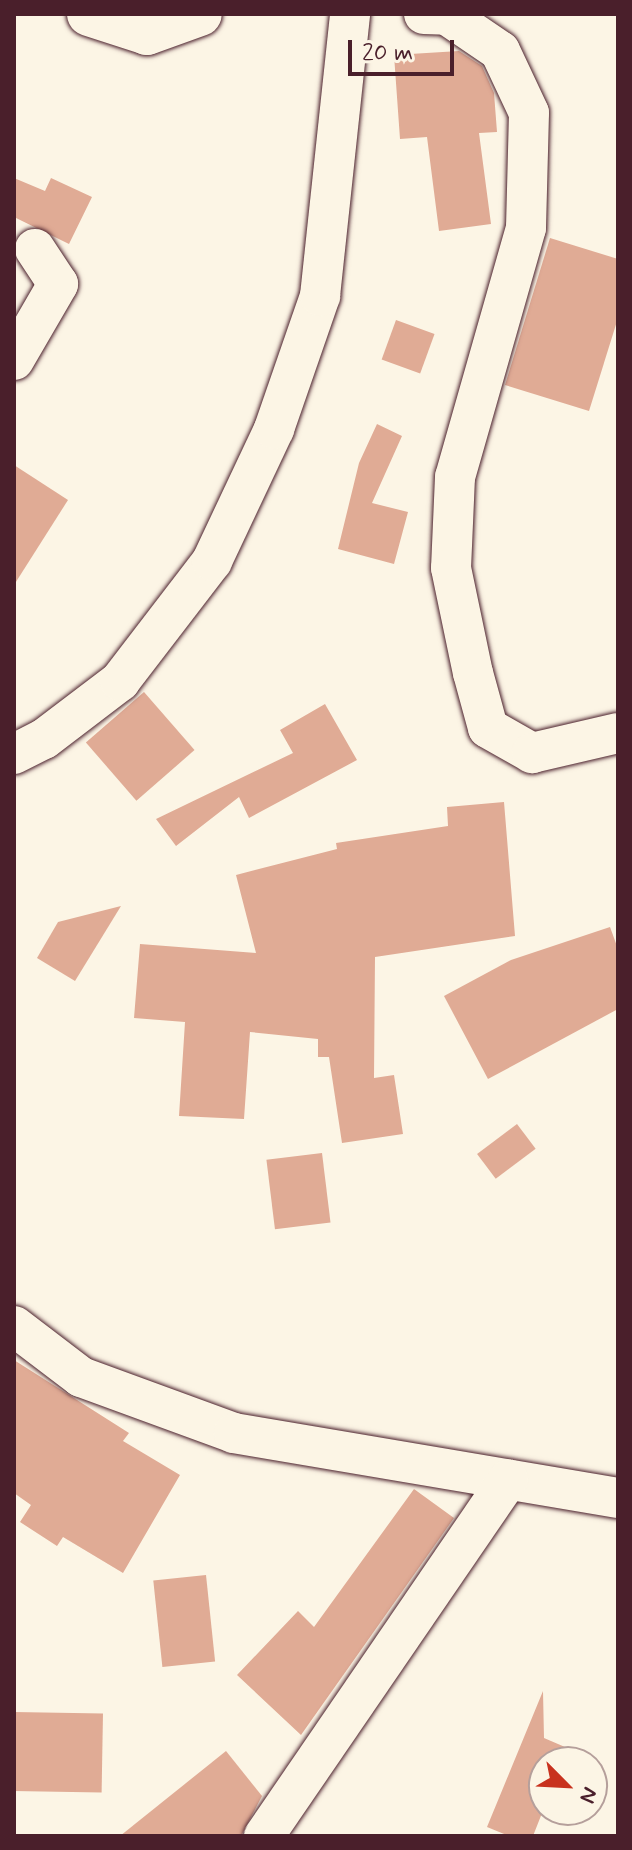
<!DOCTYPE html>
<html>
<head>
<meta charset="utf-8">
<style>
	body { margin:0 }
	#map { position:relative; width:632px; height:1850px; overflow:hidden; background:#fcf5e5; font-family:Mynerve,sans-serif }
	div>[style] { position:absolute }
	.building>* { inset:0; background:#e0ab95; transform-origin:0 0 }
	.roads { filter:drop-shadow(0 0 2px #4a1f2b) drop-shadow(0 0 2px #4a1f2b) }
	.street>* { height:40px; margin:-20px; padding:0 20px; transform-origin:20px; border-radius:20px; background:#fcf5e5 }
	.secondary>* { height:44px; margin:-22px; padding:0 22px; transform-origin:22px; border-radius:22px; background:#fcf5e5 }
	span { translate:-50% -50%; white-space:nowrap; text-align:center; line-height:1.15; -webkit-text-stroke:6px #fcf5e5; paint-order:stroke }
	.frame { position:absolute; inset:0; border:16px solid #4a1f2b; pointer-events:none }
	.north { position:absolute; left:528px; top:1746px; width:80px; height:80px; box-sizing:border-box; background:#fcf5e5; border:2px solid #b59f9b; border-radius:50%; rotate:114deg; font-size:22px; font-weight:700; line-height:32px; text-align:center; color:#4a1f2b }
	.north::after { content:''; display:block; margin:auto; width:28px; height:36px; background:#c8321e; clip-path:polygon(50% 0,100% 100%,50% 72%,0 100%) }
	.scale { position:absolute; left:348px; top:40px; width:106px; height:36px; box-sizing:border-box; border:4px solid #4a1f2b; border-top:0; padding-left:10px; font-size:24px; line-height:28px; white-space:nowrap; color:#4a1f2b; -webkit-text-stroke:6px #fcf5e5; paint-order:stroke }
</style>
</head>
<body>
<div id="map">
	<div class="building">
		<i style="clip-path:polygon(459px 51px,482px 66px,494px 93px,497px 132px,479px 133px,491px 224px,439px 231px,427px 137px,400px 139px,394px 55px)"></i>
		<i style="clip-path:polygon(14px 178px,45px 191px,51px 178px,92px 197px,69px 244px,14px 217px)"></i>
		<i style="clip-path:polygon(550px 238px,618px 259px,618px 318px,589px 411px,505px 385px)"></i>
		<i style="left:396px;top:320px;width:41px;height:42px;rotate:20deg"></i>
		<i style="clip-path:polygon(377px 424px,402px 436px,372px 503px,408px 512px,394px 564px,338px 549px,359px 463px)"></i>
		<i style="clip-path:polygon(14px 465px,68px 500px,14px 585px)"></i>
		<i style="left:144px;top:692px;width:77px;height:77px;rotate:49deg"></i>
		<i style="clip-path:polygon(325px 704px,357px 760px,249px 818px,239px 797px,176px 846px,156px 819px,293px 753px,280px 730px)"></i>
		<i style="clip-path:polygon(504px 802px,515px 936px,375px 957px,374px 1078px,394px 1075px,403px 1134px,342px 1143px,329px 1057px,318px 1057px,318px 1039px,250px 1032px,244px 1119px,179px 1116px,185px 1022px,134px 1018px,140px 944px,256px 953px,236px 875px,337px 849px,336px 843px,448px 826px,447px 807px)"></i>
		<i style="clip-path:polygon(121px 906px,75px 981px,37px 958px,58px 922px)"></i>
		<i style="clip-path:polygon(610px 927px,618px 949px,618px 1009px,488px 1079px,444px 996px,511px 960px)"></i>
		<i style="left:517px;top:1124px;width:31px;height:50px;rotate:53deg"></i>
		<i style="left:322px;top:1153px;width:70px;height:56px;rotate:83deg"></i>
		<i style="clip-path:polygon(14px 1360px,129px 1433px,123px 1441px,180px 1475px,123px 1573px,63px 1537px,57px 1546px,20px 1522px,31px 1505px,14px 1493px)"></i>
		<i style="clip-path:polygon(414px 1489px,454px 1518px,301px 1735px,237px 1675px,298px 1611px,314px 1627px)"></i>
		<i style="left:206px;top:1575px;width:87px;height:53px;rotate:84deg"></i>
		<i style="clip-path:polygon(543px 1691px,544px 1738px,600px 1762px,544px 1762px,544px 1808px,533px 1836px,509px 1836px,487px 1827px)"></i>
		<i style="left:14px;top:1712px;width:89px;height:79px;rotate:1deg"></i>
		<i style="clip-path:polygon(226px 1751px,262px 1796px,241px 1836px,120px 1836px)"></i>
	</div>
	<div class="roads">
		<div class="street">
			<i style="left:424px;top:14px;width:23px;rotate:2deg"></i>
			<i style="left:447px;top:15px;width:64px;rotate:34.2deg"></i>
			<i style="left:500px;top:51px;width:68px;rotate:64.9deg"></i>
			<i style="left:529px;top:113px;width:115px;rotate:91.5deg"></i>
			<i style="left:526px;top:228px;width:259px;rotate:105.9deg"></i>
			<i style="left:455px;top:477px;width:91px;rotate:92.5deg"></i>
			<i style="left:451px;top:568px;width:107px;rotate:78.2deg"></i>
			<i style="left:473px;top:673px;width:57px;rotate:74.7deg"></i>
			<i style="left:488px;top:728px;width:51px;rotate:29.6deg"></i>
			<i style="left:532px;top:753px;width:88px;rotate:-13.1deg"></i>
			<i style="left:14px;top:360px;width:88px;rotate:-59.9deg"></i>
			<i style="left:58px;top:284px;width:42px;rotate:-123.3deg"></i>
			<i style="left:14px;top:754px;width:34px;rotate:-27deg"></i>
			<i style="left:44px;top:739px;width:96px;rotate:-37.3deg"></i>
			<i style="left:120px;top:681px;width:151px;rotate:-52.5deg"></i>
			<i style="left:212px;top:561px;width:146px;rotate:-64.8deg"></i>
			<i style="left:274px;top:429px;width:141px;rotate:-70.9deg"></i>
			<i style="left:320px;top:296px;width:284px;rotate:-83.9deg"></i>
			<i style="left:14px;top:1326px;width:84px;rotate:37.3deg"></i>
			<i style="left:81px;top:1377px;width:163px;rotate:20.1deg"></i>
			<i style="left:234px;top:1433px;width:389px;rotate:9.6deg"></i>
			<i style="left:264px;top:1836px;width:432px;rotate:-55.6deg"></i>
		</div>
		<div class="secondary">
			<i style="left:89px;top:14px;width:61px;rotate:18.1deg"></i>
			<i style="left:147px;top:33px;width:56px;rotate:-19.7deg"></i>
		</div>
	</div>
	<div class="frame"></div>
	<div class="north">N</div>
	<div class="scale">20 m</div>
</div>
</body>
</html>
